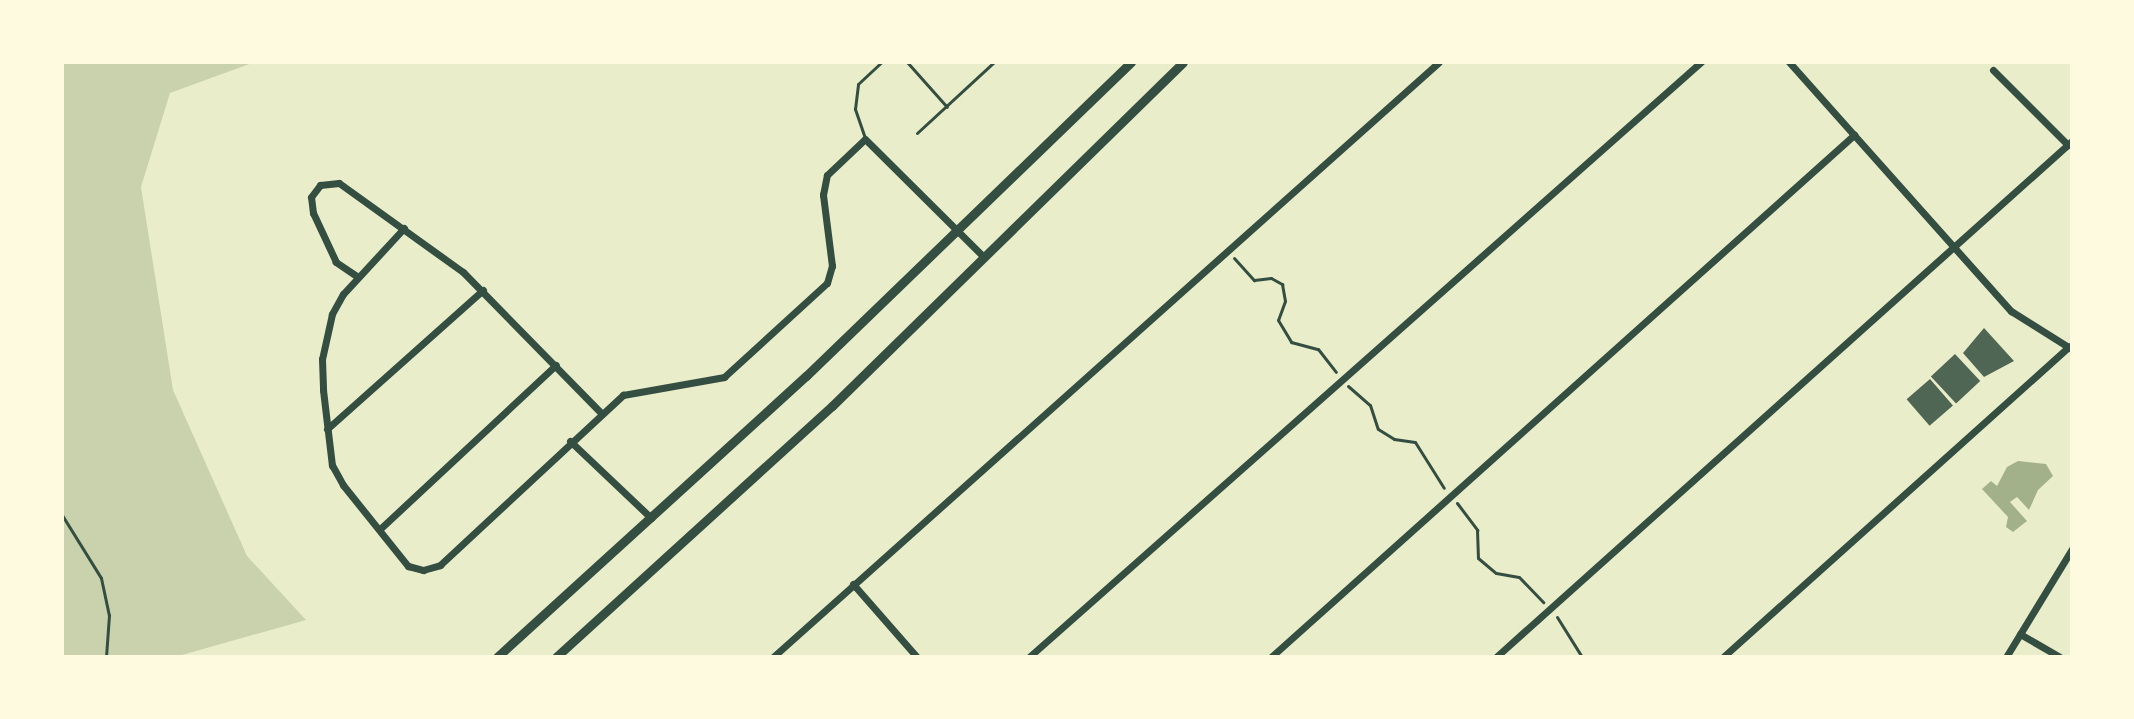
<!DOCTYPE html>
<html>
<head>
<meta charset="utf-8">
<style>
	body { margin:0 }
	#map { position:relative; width:2134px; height:719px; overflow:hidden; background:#e9edc9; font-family:"PT Sans",sans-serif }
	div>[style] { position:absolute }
	.green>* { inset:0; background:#cad2ad }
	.water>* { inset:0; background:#a3b18a }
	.building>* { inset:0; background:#4f6655; transform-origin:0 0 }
	.path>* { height:3px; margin:-1.5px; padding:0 1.5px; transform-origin:1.5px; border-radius:1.5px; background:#344e41 }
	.service>* { height:3px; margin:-1.5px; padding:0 1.5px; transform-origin:1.5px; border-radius:1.5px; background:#344e41 }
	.minor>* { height:7px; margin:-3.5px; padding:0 3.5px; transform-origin:3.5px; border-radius:3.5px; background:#344e41 }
	.secondary>* { height:9px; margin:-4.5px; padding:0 4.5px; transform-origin:4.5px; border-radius:4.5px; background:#344e41 }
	span { translate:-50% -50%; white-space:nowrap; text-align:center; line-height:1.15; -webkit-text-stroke:8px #fefae0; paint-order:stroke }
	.frame { position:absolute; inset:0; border:64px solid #fefae0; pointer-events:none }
</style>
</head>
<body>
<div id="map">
	<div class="green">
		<i style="clip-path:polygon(62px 62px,255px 62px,170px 93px,141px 187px,173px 390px,247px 556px,306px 620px,175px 657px,62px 657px)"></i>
	</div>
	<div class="water">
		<i style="clip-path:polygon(2018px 461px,2046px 464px,2053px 476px,2038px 490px,2029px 510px,2017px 497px,2010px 502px,2027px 521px,2013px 532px,2006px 527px,2008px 517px,1982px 489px,1991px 481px,1997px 486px,2007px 467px)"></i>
	</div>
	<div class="building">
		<i style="clip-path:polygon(1984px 328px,2014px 361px,1984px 377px,1963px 353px)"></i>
		<i style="left:1955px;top:354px;width:37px;height:33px;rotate:47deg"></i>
		<i style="left:1930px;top:379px;width:35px;height:31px;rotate:49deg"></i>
	</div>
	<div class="path">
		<i style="left:1234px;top:258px;width:30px;rotate:48deg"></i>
		<i style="left:1254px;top:280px;width:17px;rotate:-7deg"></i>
		<i style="left:1271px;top:278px;width:13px;rotate:29deg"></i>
		<i style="left:1282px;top:284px;width:17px;rotate:80deg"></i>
		<i style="left:1285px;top:301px;width:20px;rotate:110deg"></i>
		<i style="left:1278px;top:320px;width:26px;rotate:59deg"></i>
		<i style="left:1291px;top:342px;width:28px;rotate:15deg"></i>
		<i style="left:1318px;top:349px;width:29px;rotate:52deg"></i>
		<i style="left:1348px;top:386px;width:29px;rotate:41deg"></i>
		<i style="left:1370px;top:405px;width:25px;rotate:72deg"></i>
		<i style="left:1378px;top:429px;width:19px;rotate:32deg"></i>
		<i style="left:1394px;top:439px;width:21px;rotate:8deg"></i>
		<i style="left:1415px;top:442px;width:54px;rotate:57.8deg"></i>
		<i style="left:1457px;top:503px;width:34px;rotate:53deg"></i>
		<i style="left:1477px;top:530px;width:28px;rotate:88deg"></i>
		<i style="left:1478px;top:558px;width:23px;rotate:40deg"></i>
		<i style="left:1496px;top:573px;width:23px;rotate:10deg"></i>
		<i style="left:1519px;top:577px;width:35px;rotate:46deg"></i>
		<i style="left:62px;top:515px;width:74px;rotate:58.2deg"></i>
		<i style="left:101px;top:578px;width:38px;rotate:78deg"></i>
		<i style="left:109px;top:615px;width:42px;rotate:94.1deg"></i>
		<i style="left:1557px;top:617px;width:47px;rotate:58deg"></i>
	</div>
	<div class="service">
		<i style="left:907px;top:62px;width:60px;rotate:48.4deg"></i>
		<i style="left:917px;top:133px;width:105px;rotate:-42.7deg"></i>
		<i style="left:865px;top:138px;width:31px;rotate:-109deg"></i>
		<i style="left:855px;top:109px;width:25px;rotate:-83deg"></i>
		<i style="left:858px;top:84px;width:33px;rotate:-43deg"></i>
	</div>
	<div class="minor">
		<i style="left:1789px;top:62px;width:334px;rotate:48.3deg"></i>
		<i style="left:2011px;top:311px;width:70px;rotate:32.1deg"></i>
		<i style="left:1993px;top:70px;width:106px;rotate:45deg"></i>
		<i style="left:404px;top:228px;width:90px;rotate:132.7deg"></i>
		<i style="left:343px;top:294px;width:23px;rotate:119deg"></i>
		<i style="left:332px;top:314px;width:46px;rotate:102.5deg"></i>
		<i style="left:322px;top:359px;width:31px;rotate:88deg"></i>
		<i style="left:323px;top:390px;width:76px;rotate:83.2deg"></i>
		<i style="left:332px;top:465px;width:23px;rotate:61deg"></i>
		<i style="left:343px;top:485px;width:104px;rotate:51.3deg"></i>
		<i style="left:408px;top:566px;width:16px;rotate:15deg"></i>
		<i style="left:423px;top:570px;width:18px;rotate:-16deg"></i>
		<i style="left:440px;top:565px;width:250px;rotate:-42.9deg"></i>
		<i style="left:623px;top:395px;width:103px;rotate:-10.1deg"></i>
		<i style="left:724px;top:377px;width:139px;rotate:-42.4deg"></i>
		<i style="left:827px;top:283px;width:18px;rotate:-74deg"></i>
		<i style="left:832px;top:266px;width:72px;rotate:-97.2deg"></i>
		<i style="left:823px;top:195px;width:20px;rotate:-79deg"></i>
		<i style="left:827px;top:175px;width:52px;rotate:-43.5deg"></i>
		<i style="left:865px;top:139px;width:166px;rotate:44.8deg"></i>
		<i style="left:358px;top:277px;width:27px;rotate:-146deg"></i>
		<i style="left:336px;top:262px;width:54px;rotate:-115.1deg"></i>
		<i style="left:313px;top:213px;width:16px;rotate:-97deg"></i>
		<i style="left:311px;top:197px;width:15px;rotate:-53deg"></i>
		<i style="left:320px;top:185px;width:19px;rotate:-6deg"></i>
		<i style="left:339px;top:183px;width:153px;rotate:35.7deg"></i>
		<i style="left:463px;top:272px;width:196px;rotate:45.6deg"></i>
		<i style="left:327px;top:429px;width:209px;rotate:-41.7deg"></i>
		<i style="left:570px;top:441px;width:112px;rotate:43.5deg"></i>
		<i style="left:381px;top:528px;width:239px;rotate:-43deg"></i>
		<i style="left:853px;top:584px;width:97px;rotate:48.8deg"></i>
		<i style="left:2020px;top:634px;width:46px;rotate:29.9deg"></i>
		<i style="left:773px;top:657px;width:893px;rotate:-41.78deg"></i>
		<i style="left:1029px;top:657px;width:898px;rotate:-41.52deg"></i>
		<i style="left:1271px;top:657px;width:783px;rotate:-41.84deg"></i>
		<i style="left:1496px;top:657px;width:773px;rotate:-41.86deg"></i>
		<i style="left:1723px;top:657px;width:465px;rotate:-41.9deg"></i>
		<i style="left:2006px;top:657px;width:127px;rotate:-58.6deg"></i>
	</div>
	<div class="secondary">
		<i style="left:497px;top:657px;width:418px;rotate:-42.3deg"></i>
		<i style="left:806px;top:376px;width:452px;rotate:-44deg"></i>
		<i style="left:556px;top:657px;width:373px;rotate:-42.3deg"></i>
		<i style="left:832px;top:406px;width:491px;rotate:-44.4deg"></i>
	</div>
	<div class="frame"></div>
</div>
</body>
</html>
